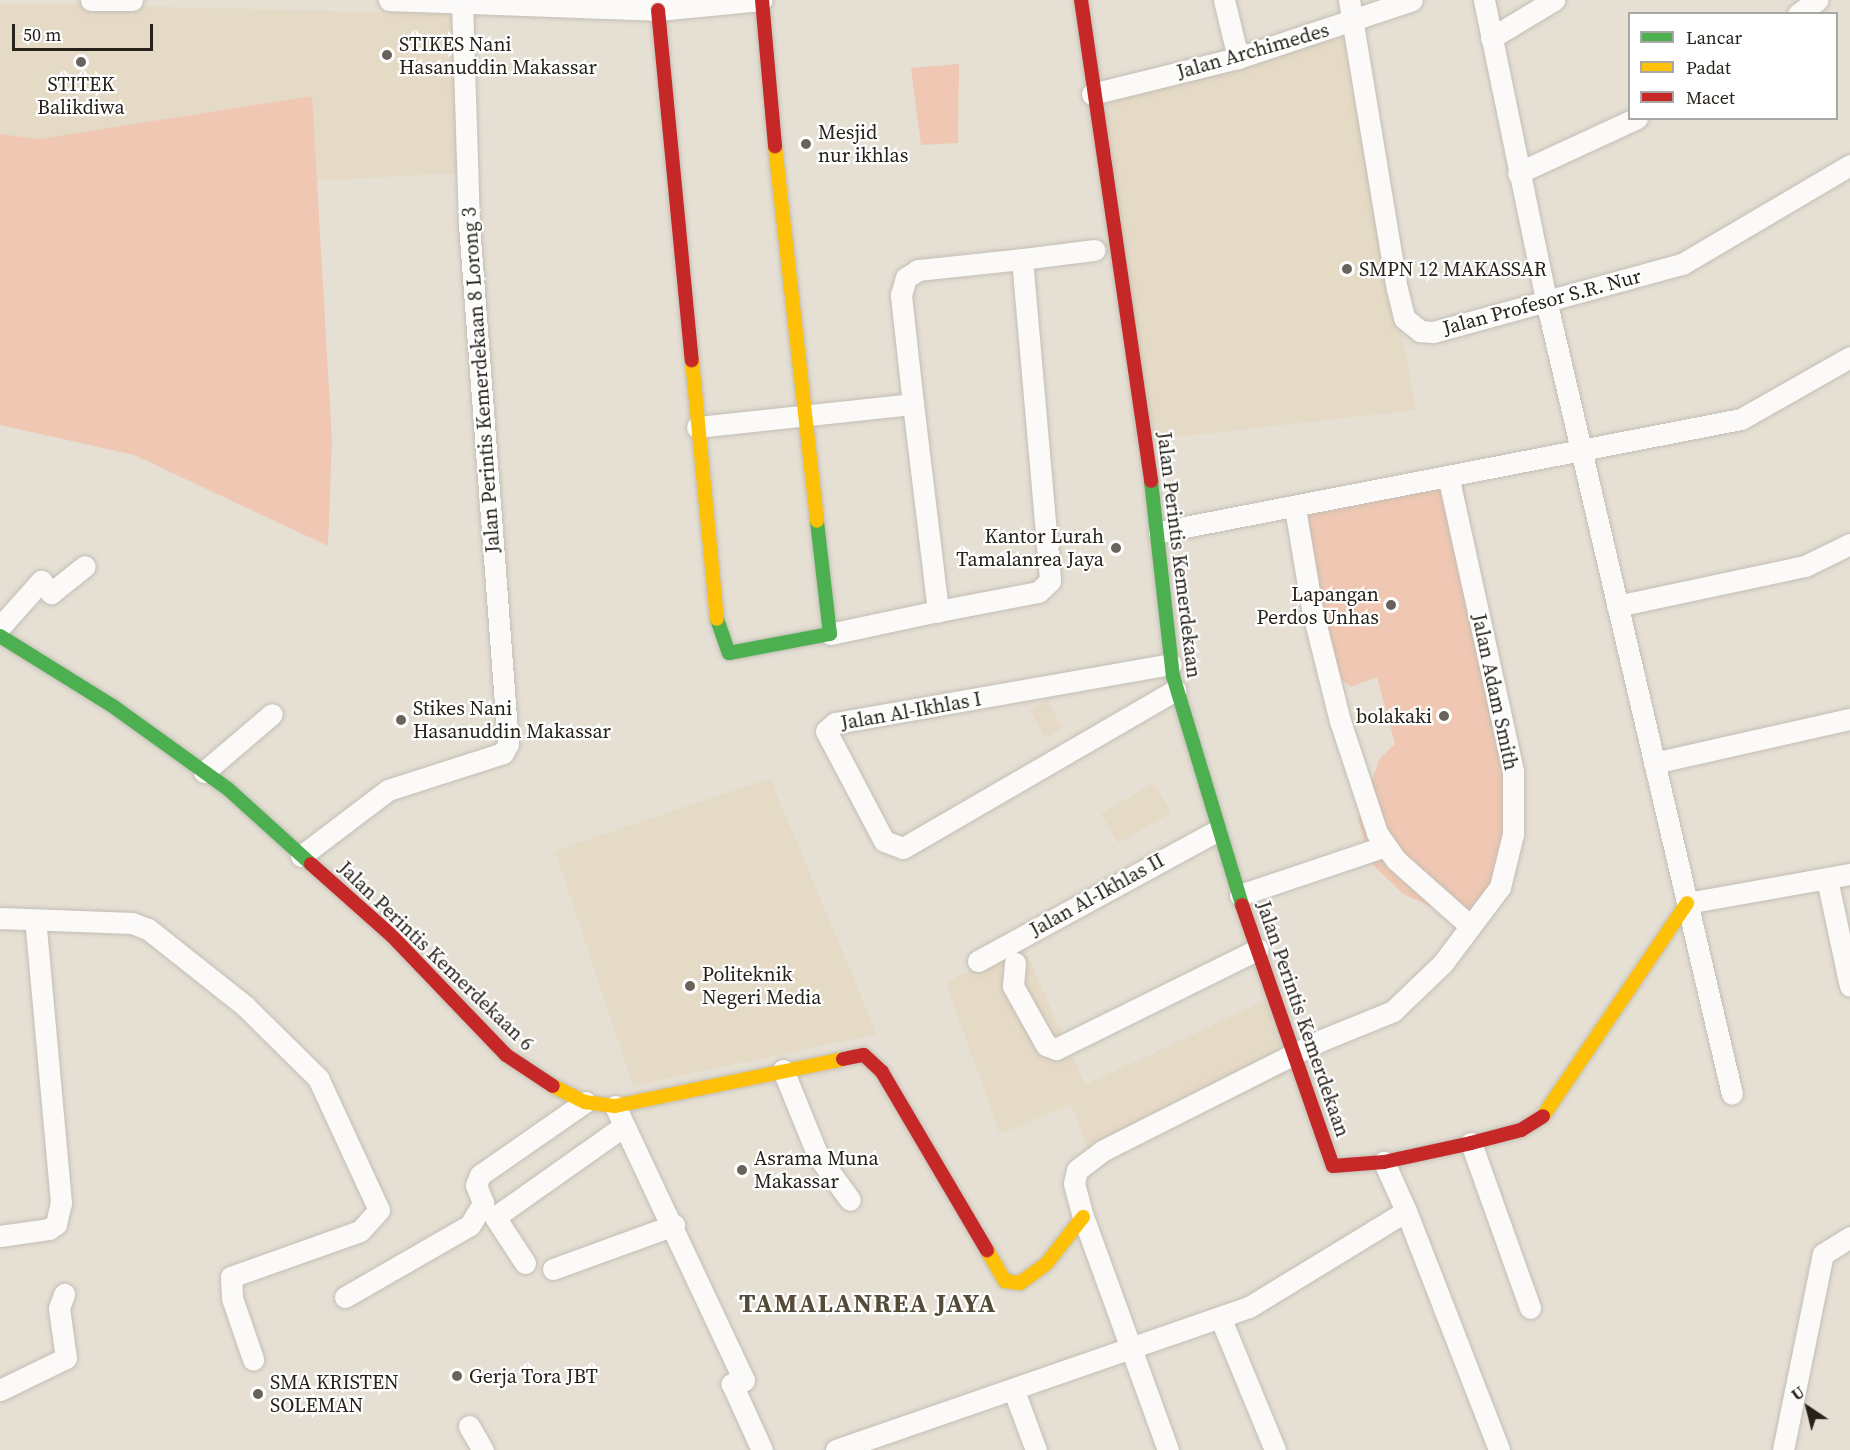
<!DOCTYPE html>
<html>
<head>
<meta charset="utf-8">
<style>
	body { margin:0 }
	#map { position:relative; width:1850px; height:1450px; overflow:hidden; background:#e6e0d4; font-family:"Source Serif 4",serif }
	div>[style] { position:absolute }
	.built>* { inset:0; background:#e5dac6; transform-origin:0 0 }
	.green>* { inset:0; background:#efc7b2 }
	.roads { filter:drop-shadow(0 0 2px #c3beb5) drop-shadow(0 0 2px #c3beb5) }
	.street>* { height:21px; margin:-10.5px; padding:0 10.5px; transform-origin:10.5px; border-radius:10.5px; background:#fbfaf9 }
	.fast>* { height:14px; margin:-7px; padding:0 7px; transform-origin:7px; border-radius:7px; background:#4caf50 }
	.slow>* { height:14px; margin:-7px; padding:0 7px; transform-origin:7px; border-radius:7px; background:#ffc107 }
	.jam>* { height:14px; margin:-7px; padding:0 7px; transform-origin:7px; border-radius:7px; background:#c62828 }
	.dots>* { width:16px; height:16px; translate:-50% -50%; box-sizing:border-box; border:3px solid #fff; border-radius:50% }
	span { translate:-50% -50%; white-space:nowrap; text-align:center; line-height:1.15; -webkit-text-stroke:4.5px #fff; paint-order:stroke }
	.poi-label { font-size:20px; color:#26221a }
	.left { translate:0 -50%; text-align:left }
	.right { translate:-100% -50%; text-align:right }
	.street-label { font-size:20px; color:#26221a }
	.district-label { font-size:26px; color:#534a38; font-weight:700; letter-spacing:1.5px }
	.legend { position:absolute; left:1628px; top:12px; width:210px; height:108px; box-sizing:border-box; background:#fff; border:2px solid #a8a7a3; margin:0; padding:8px 10px; list-style:none; font-size:18px; color:#26221a }
	.legend li { display:flex; align-items:center; gap:12px; height:30px }
	.legend b { width:30px; border:2px solid #a8a7a3 }
	.north { position:absolute; left:1778px; top:1378px; width:60px; height:60px; -webkit-text-stroke:4px #fff; paint-order:stroke; rotate:325deg; font-size:16px; font-weight:700; line-height:24px; text-align:center; color:#26221a }
	.north::after { content:''; display:block; margin:auto; width:21px; height:27px; background:#26221a; clip-path:polygon(50% 0,100% 100%,50% 72%,0 100%) }
	.scale { position:absolute; left:12px; top:24px; width:141px; height:27px; box-sizing:border-box; border:3px solid #26221a; border-top:0; padding-left:8px; font-size:18px; line-height:21px; white-space:nowrap; color:#26221a; -webkit-text-stroke:4px #fff; paint-order:stroke }
</style>
</head>
<body>
<div id="map">
	<div class="built">
		<i style="clip-path:polygon(0 3px,463px 14px,461px 173px,313px 181px,311px 96px,39px 139px,0 134px)"></i>
		<i style="clip-path:polygon(1348px 36px,1416px 410px,1134px 442px,1106px 104px)"></i>
		<i style="left:1047px;top:700px;width:32px;height:20px;rotate:60deg"></i>
		<i style="clip-path:polygon(770px 778px,877px 1034px,633px 1086px,555px 851px)"></i>
		<i style="left:1154px;top:783px;width:34px;height:61px;rotate:60deg"></i>
		<i style="clip-path:polygon(1022px 943px,1085px 1085px,1266px 1000px,1288px 1074px,1092px 1160px,1071px 1104px,1000px 1134px,946px 983px)"></i>
	</div>
	<div class="green">
		<i style="clip-path:polygon(959px 64px,958px 143px,921px 145px,911px 68px)"></i>
		<i style="clip-path:polygon(312px 96px,332px 441px,328px 546px,134px 455px,0 425px,0 134px,39px 139px)"></i>
		<i style="clip-path:polygon(1463px 482px,1490px 665px,1523px 827px,1477px 927px,1403px 894px,1370px 862px,1358px 818px,1380px 758px,1395px 744px,1377px 677px,1350px 687px,1329px 667px,1293px 516px)"></i>
	</div>
	<div class="roads">
		<div class="street">
			<i style="left:91px;top:0;width:41px"></i>
			<i style="left:389px;top:0;width:269px;rotate:2.1deg"></i>
			<i style="left:658px;top:10px;width:104px;rotate:-5.5deg"></i>
			<i style="left:1224px;top:0;width:60px;rotate:76.4deg"></i>
			<i style="left:1349px;top:0;width:293px;rotate:80.6deg"></i>
			<i style="left:1397px;top:289px;width:30px;rotate:76deg"></i>
			<i style="left:1404px;top:318px;width:21px;rotate:39deg"></i>
			<i style="left:1420px;top:331px;width:13px;rotate:4deg"></i>
			<i style="left:1433px;top:332px;width:258px;rotate:-15.3deg"></i>
			<i style="left:1682px;top:264px;width:195px;rotate:-30.5deg"></i>
			<i style="left:1484px;top:0;width:306px;rotate:78.3deg"></i>
			<i style="left:1546px;top:300px;width:815px;rotate:76.82deg"></i>
			<i style="left:1798px;top:14px;width:24px;rotate:-36deg"></i>
			<i style="left:1491px;top:38px;width:74px;rotate:-31.1deg"></i>
			<i style="left:1092px;top:94px;width:150px;rotate:-13.9deg"></i>
			<i style="left:1238px;top:58px;width:183px;rotate:-18.4deg"></i>
			<i style="left:1518px;top:173px;width:131px;rotate:-24.8deg"></i>
			<i style="left:1022px;top:259px;width:73px;rotate:-7.1deg"></i>
			<i style="left:913px;top:404px;width:110px;rotate:-96.3deg"></i>
			<i style="left:901px;top:295px;width:18px;rotate:-74deg"></i>
			<i style="left:906px;top:278px;width:14px;rotate:-34deg"></i>
			<i style="left:918px;top:270px;width:105px;rotate:-6deg"></i>
			<i style="left:1022px;top:259px;width:323px;rotate:85deg"></i>
			<i style="left:1050px;top:581px;width:16px;rotate:137deg"></i>
			<i style="left:1038px;top:592px;width:102px;rotate:169.2deg"></i>
			<i style="left:697px;top:427px;width:217px;rotate:-6.1deg"></i>
			<i style="left:913px;top:404px;width:209px;rotate:83.1deg"></i>
			<i style="left:938px;top:611px;width:110px;rotate:168deg"></i>
			<i style="left:1295px;top:508px;width:102px;rotate:80.4deg"></i>
			<i style="left:1312px;top:609px;width:115px;rotate:76deg"></i>
			<i style="left:1340px;top:721px;width:118px;rotate:71.7deg"></i>
			<i style="left:1377px;top:833px;width:33px;rotate:55deg"></i>
			<i style="left:1396px;top:860px;width:98px;rotate:41.7deg"></i>
			<i style="left:1159px;top:532px;width:593px;rotate:-10.99deg"></i>
			<i style="left:1741px;top:419px;width:125px;rotate:-29.6deg"></i>
			<i style="left:1617px;top:606px;width:192px;rotate:-12deg"></i>
			<i style="left:1805px;top:566px;width:50px;rotate:-26.1deg"></i>
			<i style="left:0;top:627px;width:62px;rotate:-48.3deg"></i>
			<i style="left:41px;top:581px;width:16px;rotate:50deg"></i>
			<i style="left:51px;top:593px;width:43px;rotate:-38.5deg"></i>
			<i style="left:1171px;top:664px;width:341px;rotate:170deg"></i>
			<i style="left:835px;top:723px;width:12px;rotate:138deg"></i>
			<i style="left:826px;top:731px;width:124px;rotate:62.2deg"></i>
			<i style="left:884px;top:841px;width:20px;rotate:20deg"></i>
			<i style="left:903px;top:848px;width:315px;rotate:-30.1deg"></i>
			<i style="left:1654px;top:763px;width:201px;rotate:-12.7deg"></i>
			<i style="left:204px;top:772px;width:89px;rotate:-40.5deg"></i>
			<i style="left:301px;top:856px;width:109px;rotate:-37.2deg"></i>
			<i style="left:388px;top:790px;width:121px;rotate:-17.8deg"></i>
			<i style="left:503px;top:753px;width:10px;rotate:-61deg"></i>
			<i style="left:508px;top:744px;width:521px;rotate:-94.29deg"></i>
			<i style="left:469px;top:224px;width:220px;rotate:-91.8deg"></i>
			<i style="left:1827px;top:879px;width:109px;rotate:77.9deg"></i>
			<i style="left:1240px;top:895px;width:151px;rotate:-18.6deg"></i>
			<i style="left:1687px;top:903px;width:166px;rotate:-10.1deg"></i>
			<i style="left:0;top:918px;width:132px;rotate:2.2deg"></i>
			<i style="left:132px;top:923px;width:17px;rotate:21deg"></i>
			<i style="left:148px;top:929px;width:124px;rotate:38.4deg"></i>
			<i style="left:245px;top:1006px;width:103px;rotate:44.6deg"></i>
			<i style="left:318px;top:1078px;width:145px;rotate:65.2deg"></i>
			<i style="left:379px;top:1210px;width:28px;rotate:132deg"></i>
			<i style="left:360px;top:1231px;width:137px;rotate:160.4deg"></i>
			<i style="left:231px;top:1277px;width:21px;rotate:87deg"></i>
			<i style="left:232px;top:1298px;width:65px;rotate:71deg"></i>
			<i style="left:978px;top:961px;width:271px;rotate:-28.6deg"></i>
			<i style="left:1015px;top:963px;width:23px;rotate:95deg"></i>
			<i style="left:1013px;top:986px;width:68px;rotate:60.8deg"></i>
			<i style="left:1046px;top:1045px;width:11px;rotate:22deg"></i>
			<i style="left:1056px;top:1049px;width:225px;rotate:-26.3deg"></i>
			<i style="left:783px;top:1070px;width:93px;rotate:67.9deg"></i>
			<i style="left:818px;top:1156px;width:54px;rotate:54deg"></i>
			<i style="left:615px;top:1106px;width:303px;rotate:64.8deg"></i>
			<i style="left:744px;top:1380px;width:13px;rotate:162deg"></i>
			<i style="left:732px;top:1384px;width:72px;rotate:65.6deg"></i>
			<i style="left:1471px;top:1143px;width:175px;rotate:70.3deg"></i>
			<i style="left:1406px;top:1211px;width:256px;rotate:68.7deg"></i>
			<i style="left:0;top:1236px;width:49px;rotate:-8.1deg"></i>
			<i style="left:49px;top:1229px;width:9px;rotate:-36deg"></i>
			<i style="left:56px;top:1224px;width:22px;rotate:-77deg"></i>
			<i style="left:61px;top:1203px;width:284px;rotate:-95.2deg"></i>
			<i style="left:525px;top:1263px;width:55px;rotate:-123.1deg"></i>
			<i style="left:495px;top:1217px;width:158px;rotate:-35.2deg"></i>
			<i style="left:553px;top:1269px;width:129px;rotate:-20deg"></i>
			<i style="left:345px;top:1297px;width:144px;rotate:-29.9deg"></i>
			<i style="left:470px;top:1225px;width:26px;rotate:-59deg"></i>
			<i style="left:483px;top:1203px;width:19px;rotate:-111deg"></i>
			<i style="left:476px;top:1185px;width:11px;rotate:-68deg"></i>
			<i style="left:480px;top:1175px;width:128px;rotate:-34.8deg"></i>
			<i style="left:1220px;top:1317px;width:144px;rotate:67.5deg"></i>
			<i style="left:0;top:1390px;width:73px;rotate:-25.9deg"></i>
			<i style="left:66px;top:1358px;width:50px;rotate:-98deg"></i>
			<i style="left:59px;top:1308px;width:15px;rotate:-70deg"></i>
			<i style="left:1014px;top:1391px;width:63px;rotate:69.6deg"></i>
			<i style="left:469px;top:1426px;width:28px;rotate:60deg"></i>
			<i style="left:836px;top:1450px;width:437px;rotate:-19.1deg"></i>
			<i style="left:1249px;top:1307px;width:184px;rotate:-31.4deg"></i>
			<i style="left:1406px;top:1211px;width:54px;rotate:-114.2deg"></i>
			<i style="left:1168px;top:1450px;width:248px;rotate:-110deg"></i>
			<i style="left:1083px;top:1217px;width:35px;rotate:-105deg"></i>
			<i style="left:1074px;top:1183px;width:13px;rotate:-77deg"></i>
			<i style="left:1077px;top:1170px;width:31px;rotate:-37deg"></i>
			<i style="left:1102px;top:1151px;width:246px;rotate:-26.8deg"></i>
			<i style="left:1322px;top:1040px;width:77px;rotate:-22.2deg"></i>
			<i style="left:1393px;top:1011px;width:69px;rotate:-43.8deg"></i>
			<i style="left:1443px;top:963px;width:95px;rotate:-53.1deg"></i>
			<i style="left:1500px;top:887px;width:55px;rotate:-76.2deg"></i>
			<i style="left:1513px;top:834px;width:63px;rotate:-90deg"></i>
			<i style="left:1513px;top:771px;width:302px;rotate:-102.4deg"></i>
			<i style="left:1783px;top:1450px;width:200px;rotate:-78.5deg"></i>
			<i style="left:1823px;top:1254px;width:32px;rotate:-32deg"></i>
		</div>
		<div class="fast">
			<i style="left:1151px;top:481px;width:196px;rotate:83.6deg"></i>
			<i style="left:1173px;top:676px;width:239px;rotate:73.2deg"></i>
			<i style="left:717px;top:619px;width:36px;rotate:71deg"></i>
			<i style="left:729px;top:653px;width:103px;rotate:-10.7deg"></i>
			<i style="left:830px;top:634px;width:114px;rotate:-96.6deg"></i>
			<i style="left:0;top:636px;width:134px;rotate:31.9deg"></i>
			<i style="left:114px;top:707px;width:140px;rotate:35.7deg"></i>
			<i style="left:228px;top:789px;width:112px;rotate:42.1deg"></i>
		</div>
		<div class="slow">
			<i style="left:775px;top:146px;width:377px;rotate:83.6deg"></i>
			<i style="left:692px;top:360px;width:260px;rotate:84.5deg"></i>
			<i style="left:553px;top:1086px;width:36px;rotate:27deg"></i>
			<i style="left:585px;top:1102px;width:30px;rotate:8deg"></i>
			<i style="left:615px;top:1106px;width:233px;rotate:-11.6deg"></i>
			<i style="left:1543px;top:1116px;width:257px;rotate:-55.9deg"></i>
			<i style="left:987px;top:1250px;width:36px;rotate:60deg"></i>
			<i style="left:1005px;top:1281px;width:15px;rotate:8deg"></i>
			<i style="left:1020px;top:1283px;width:32px;rotate:-36deg"></i>
			<i style="left:1046px;top:1264px;width:60px;rotate:-51.8deg"></i>
		</div>
		<div class="jam">
			<i style="left:762px;top:0;width:147px;rotate:84.9deg"></i>
			<i style="left:1081px;top:0;width:486px;rotate:81.7deg"></i>
			<i style="left:658px;top:10px;width:352px;rotate:84.5deg"></i>
			<i style="left:311px;top:864px;width:108px;rotate:41.6deg"></i>
			<i style="left:392px;top:936px;width:165px;rotate:46.2deg"></i>
			<i style="left:506px;top:1055px;width:56px;rotate:33.4deg"></i>
			<i style="left:1242px;top:905px;width:276px;rotate:70.8deg"></i>
			<i style="left:1333px;top:1166px;width:51px;rotate:-4.5deg"></i>
			<i style="left:1384px;top:1162px;width:89px;rotate:-12.3deg"></i>
			<i style="left:1471px;top:1143px;width:52px;rotate:-14.6deg"></i>
			<i style="left:1521px;top:1130px;width:26px;rotate:-32deg"></i>
			<i style="left:843px;top:1059px;width:21px;rotate:-11deg"></i>
			<i style="left:864px;top:1055px;width:25px;rotate:43deg"></i>
			<i style="left:882px;top:1072px;width:207px;rotate:59.5deg"></i>
		</div>
	</div>
	<div class="dots">
		<i style="left:387px;top:55px;background:#69645b"></i>
		<i style="left:81px;top:62px;background:#69645b"></i>
		<i style="left:806px;top:144px;background:#69645b"></i>
		<i style="left:1347px;top:269px;background:#69645b"></i>
		<i style="left:1116px;top:548px;background:#69645b"></i>
		<i style="left:1391px;top:605px;background:#69645b"></i>
		<i style="left:1444px;top:716px;background:#69645b"></i>
		<i style="left:401px;top:720px;background:#69645b"></i>
		<i style="left:690px;top:986px;background:#69645b"></i>
		<i style="left:742px;top:1170px;background:#69645b"></i>
		<i style="left:457px;top:1376px;background:#69645b"></i>
		<i style="left:258px;top:1394px;background:#69645b"></i>
	</div>
	<div class="poi-label">
		<span class="left" style="left:399px;top:56px">STIKES Nani<br>Hasanuddin Makassar</span>
		<span style="left:81px;top:96px">STITEK<br>Balikdiwa</span>
		<span class="left" style="left:818px;top:144px">Mesjid<br>nur ikhlas</span>
		<span class="left" style="left:1359px;top:269px">SMPN 12 MAKASSAR</span>
		<span class="right" style="left:1104px;top:548px">Kantor Lurah<br>Tamalanrea Jaya</span>
		<span class="right" style="left:1379px;top:606px">Lapangan<br>Perdos Unhas</span>
		<span class="left" style="left:413px;top:720px">Stikes Nani<br>Hasanuddin Makassar</span>
		<span class="right" style="left:1432px;top:716px">bolakaki</span>
		<span class="left" style="left:702px;top:986px">Politeknik<br>Negeri Media</span>
		<span class="left" style="left:754px;top:1170px">Asrama Muna<br>Makassar</span>
		<span class="left" style="left:469px;top:1376px">Gerja Tora JBT</span>
		<span class="left" style="left:270px;top:1394px">SMA KRISTEN<br>SOLEMAN</span>
	</div>
	<div class="street-label">
		<span style="left:1253px;top:51px;rotate:-16deg">Jalan Archimedes</span>
		<span style="left:1542px;top:302px;rotate:-15deg">Jalan Profesor S.R. Nur</span>
		<span style="left:481px;top:380px;rotate:-94deg">Jalan Perintis Kemerdekaan 8 Lorong 3</span>
		<span style="left:1179px;top:555px;rotate:83deg">Jalan Perintis Kemerdekaan</span>
		<span style="left:1495px;top:692px;rotate:78deg">Jalan Adam Smith</span>
		<span style="left:911px;top:711px;rotate:-10deg">Jalan Al-Ikhlas I</span>
		<span style="left:1097px;top:895px;rotate:-29deg">Jalan Al-Ikhlas II</span>
		<span style="left:436px;top:956px;rotate:44deg">Jalan Perintis Kemerdekaan 6</span>
		<span style="left:1303px;top:1019px;rotate:71deg">Jalan Perintis Kemerdekaan</span>
	</div>
	<div class="district-label">
		<span style="left:868px;top:1304px">TAMALANREA JAYA</span>
	</div>
	<ul class="legend">
	<li><b style="height:8px;background:#4caf50"></b>Lancar</li>
	<li><b style="height:8px;background:#ffc107"></b>Padat</li>
	<li><b style="height:8px;background:#c62828"></b>Macet</li>
	</ul>
	<div class="north">U</div>
	<div class="scale">50 m</div>
</div>
</body>
</html>
